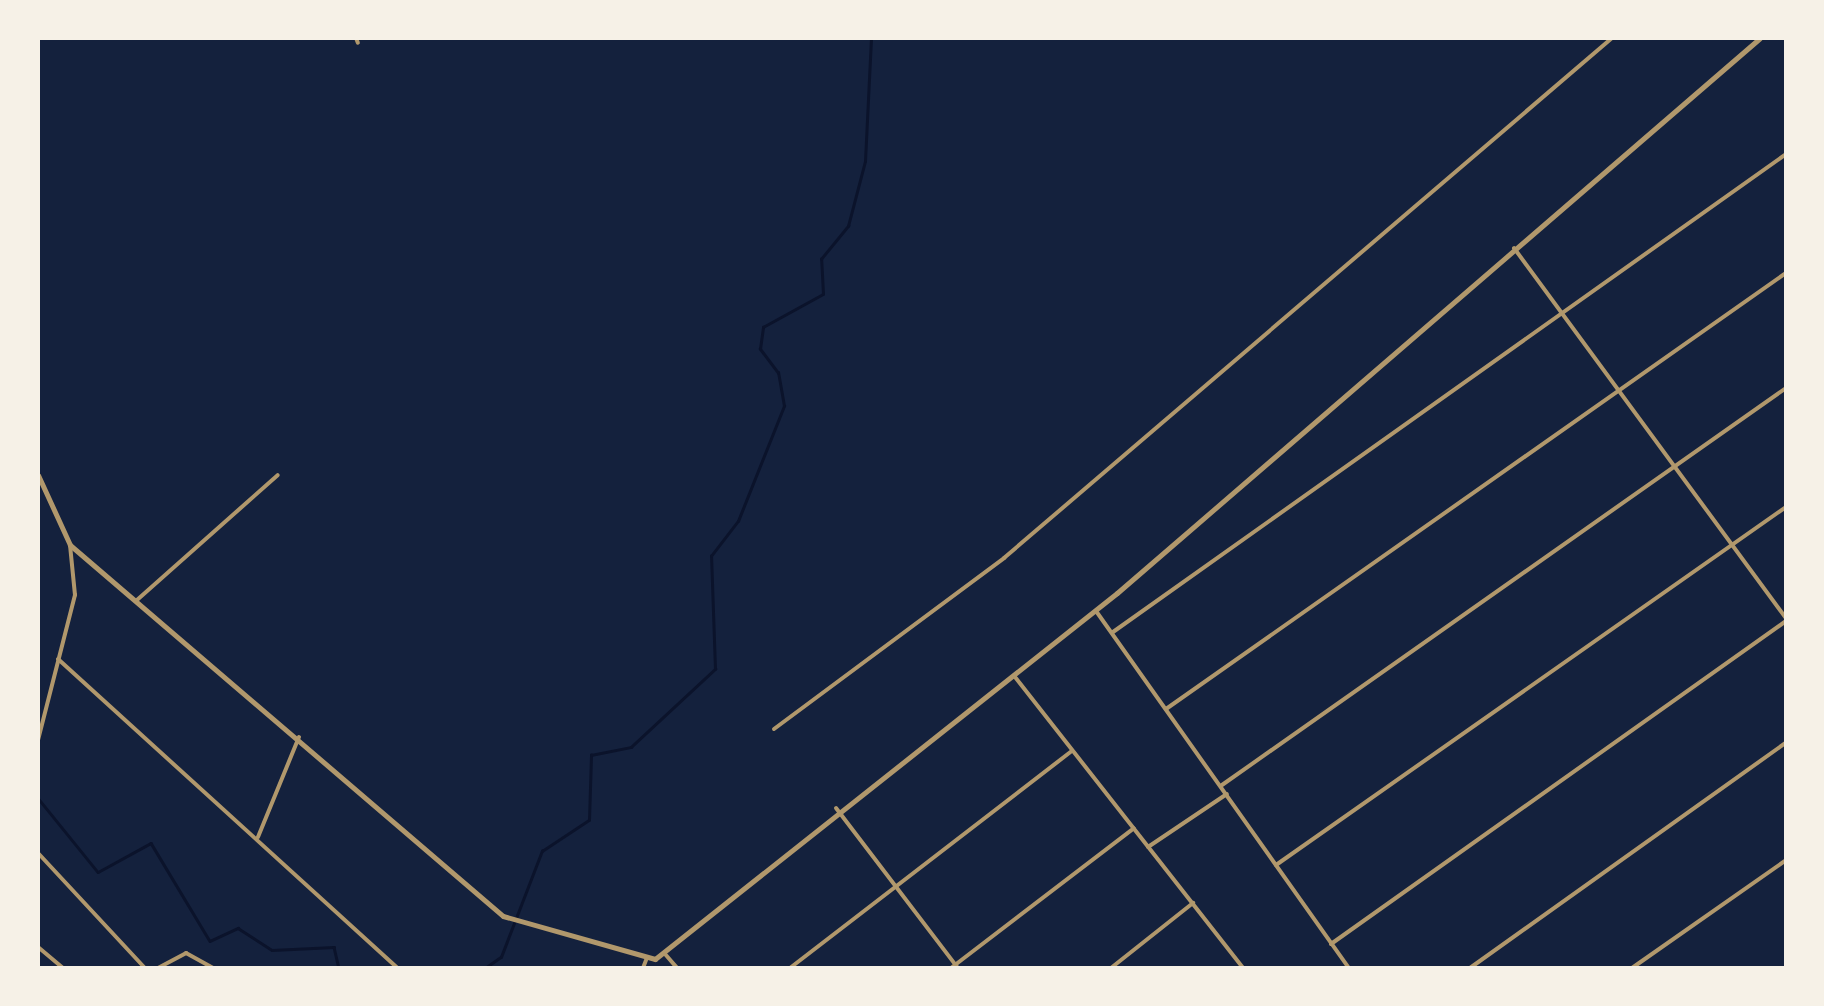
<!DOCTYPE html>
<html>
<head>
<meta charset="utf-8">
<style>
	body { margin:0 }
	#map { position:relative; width:1824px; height:1006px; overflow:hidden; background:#14213d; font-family:"Fira Sans Condensed",sans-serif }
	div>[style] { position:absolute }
	.stream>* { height:2.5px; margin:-1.25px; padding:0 1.25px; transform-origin:1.25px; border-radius:1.25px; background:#0b132b }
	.minor>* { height:4px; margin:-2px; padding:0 2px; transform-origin:2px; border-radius:2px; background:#b1986c }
	.tertiary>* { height:5px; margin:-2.5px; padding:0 2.5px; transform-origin:2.5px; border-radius:2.5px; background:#b1986c }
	span { translate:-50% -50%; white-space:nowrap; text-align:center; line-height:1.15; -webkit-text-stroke:10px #f6f1e7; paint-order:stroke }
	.frame { position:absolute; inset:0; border:40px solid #f6f1e7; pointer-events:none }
</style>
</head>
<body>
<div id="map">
	<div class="stream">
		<i style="left:38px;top:798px;width:95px;rotate:51deg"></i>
		<i style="left:98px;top:872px;width:60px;rotate:-28.7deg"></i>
		<i style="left:151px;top:843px;width:114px;rotate:59deg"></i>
		<i style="left:210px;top:941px;width:31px;rotate:-25deg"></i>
		<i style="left:238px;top:928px;width:40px;rotate:32.9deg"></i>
		<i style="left:272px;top:950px;width:62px;rotate:-2.8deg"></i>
		<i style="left:334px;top:947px;width:22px;rotate:77deg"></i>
		<i style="left:485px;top:968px;width:19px;rotate:-35deg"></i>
		<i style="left:501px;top:957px;width:114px;rotate:-68.9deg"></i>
		<i style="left:542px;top:851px;width:56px;rotate:-33.4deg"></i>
		<i style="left:589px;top:820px;width:65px;rotate:-88.2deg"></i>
		<i style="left:591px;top:755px;width:41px;rotate:-11.3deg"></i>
		<i style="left:631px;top:747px;width:115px;rotate:-42.9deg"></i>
		<i style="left:715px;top:669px;width:113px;rotate:-92deg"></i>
		<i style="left:711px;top:556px;width:44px;rotate:-52.4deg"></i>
		<i style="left:738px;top:521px;width:124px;rotate:-68.2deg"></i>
		<i style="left:784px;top:406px;width:34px;rotate:-100deg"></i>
		<i style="left:778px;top:373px;width:30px;rotate:-127deg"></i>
		<i style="left:760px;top:349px;width:22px;rotate:-82deg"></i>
		<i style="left:763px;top:327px;width:68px;rotate:-28.8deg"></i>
		<i style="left:823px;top:294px;width:35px;rotate:-93deg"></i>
		<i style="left:821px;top:259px;width:43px;rotate:-50.7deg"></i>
		<i style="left:848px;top:226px;width:67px;rotate:-75.3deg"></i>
		<i style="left:865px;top:161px;width:123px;rotate:-87.2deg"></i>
	</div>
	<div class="minor">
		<i style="left:356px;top:38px;width:5px;rotate:68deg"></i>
		<i style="left:1514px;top:248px;width:459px;rotate:53.7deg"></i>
		<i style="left:137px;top:600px;width:188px;rotate:-41.6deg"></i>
		<i style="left:1096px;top:611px;width:438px;rotate:54.7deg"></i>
		<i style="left:1113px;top:632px;width:825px;rotate:-35.38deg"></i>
		<i style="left:58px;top:659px;width:459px;rotate:42.3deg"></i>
		<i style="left:1015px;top:677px;width:370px;rotate:51.9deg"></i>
		<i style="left:1166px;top:709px;width:758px;rotate:-35.12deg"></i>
		<i style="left:774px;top:729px;width:287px;rotate:-36.6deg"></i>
		<i style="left:1004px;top:558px;width:800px;rotate:-40.54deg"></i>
		<i style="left:38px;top:740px;width:150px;rotate:-75.7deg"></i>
		<i style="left:75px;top:595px;width:50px;rotate:-95.7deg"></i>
		<i style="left:1222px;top:785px;width:690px;rotate:-35.14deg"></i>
		<i style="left:836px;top:808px;width:201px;rotate:52.7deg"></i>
		<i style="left:258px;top:837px;width:108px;rotate:-67.7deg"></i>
		<i style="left:1148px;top:847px;width:95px;rotate:-33.9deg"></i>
		<i style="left:38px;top:853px;width:157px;rotate:47.1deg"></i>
		<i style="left:1276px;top:865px;width:623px;rotate:-35.07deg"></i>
		<i style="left:1331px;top:944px;width:558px;rotate:-35.37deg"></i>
		<i style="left:38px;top:947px;width:33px;rotate:40deg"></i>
		<i style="left:665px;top:954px;width:18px;rotate:49deg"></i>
		<i style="left:158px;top:968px;width:32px;rotate:-28deg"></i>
		<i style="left:186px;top:953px;width:31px;rotate:29deg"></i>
		<i style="left:643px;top:968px;width:9px;rotate:-69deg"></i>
		<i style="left:790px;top:968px;width:356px;rotate:-37.6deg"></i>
		<i style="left:951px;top:968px;width:230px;rotate:-37.4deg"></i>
		<i style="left:1111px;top:968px;width:105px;rotate:-38.4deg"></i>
		<i style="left:1470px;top:968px;width:388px;rotate:-35.5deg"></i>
		<i style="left:1632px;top:968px;width:188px;rotate:-35deg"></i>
	</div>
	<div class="tertiary">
		<i style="left:38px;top:475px;width:77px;rotate:65.4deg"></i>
		<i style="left:70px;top:545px;width:570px;rotate:40.59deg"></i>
		<i style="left:503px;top:916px;width:158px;rotate:15.8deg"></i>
		<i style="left:655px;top:959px;width:589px;rotate:-38.39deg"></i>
		<i style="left:1117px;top:593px;width:849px;rotate:-40.8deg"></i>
	</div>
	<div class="frame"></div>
</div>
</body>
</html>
